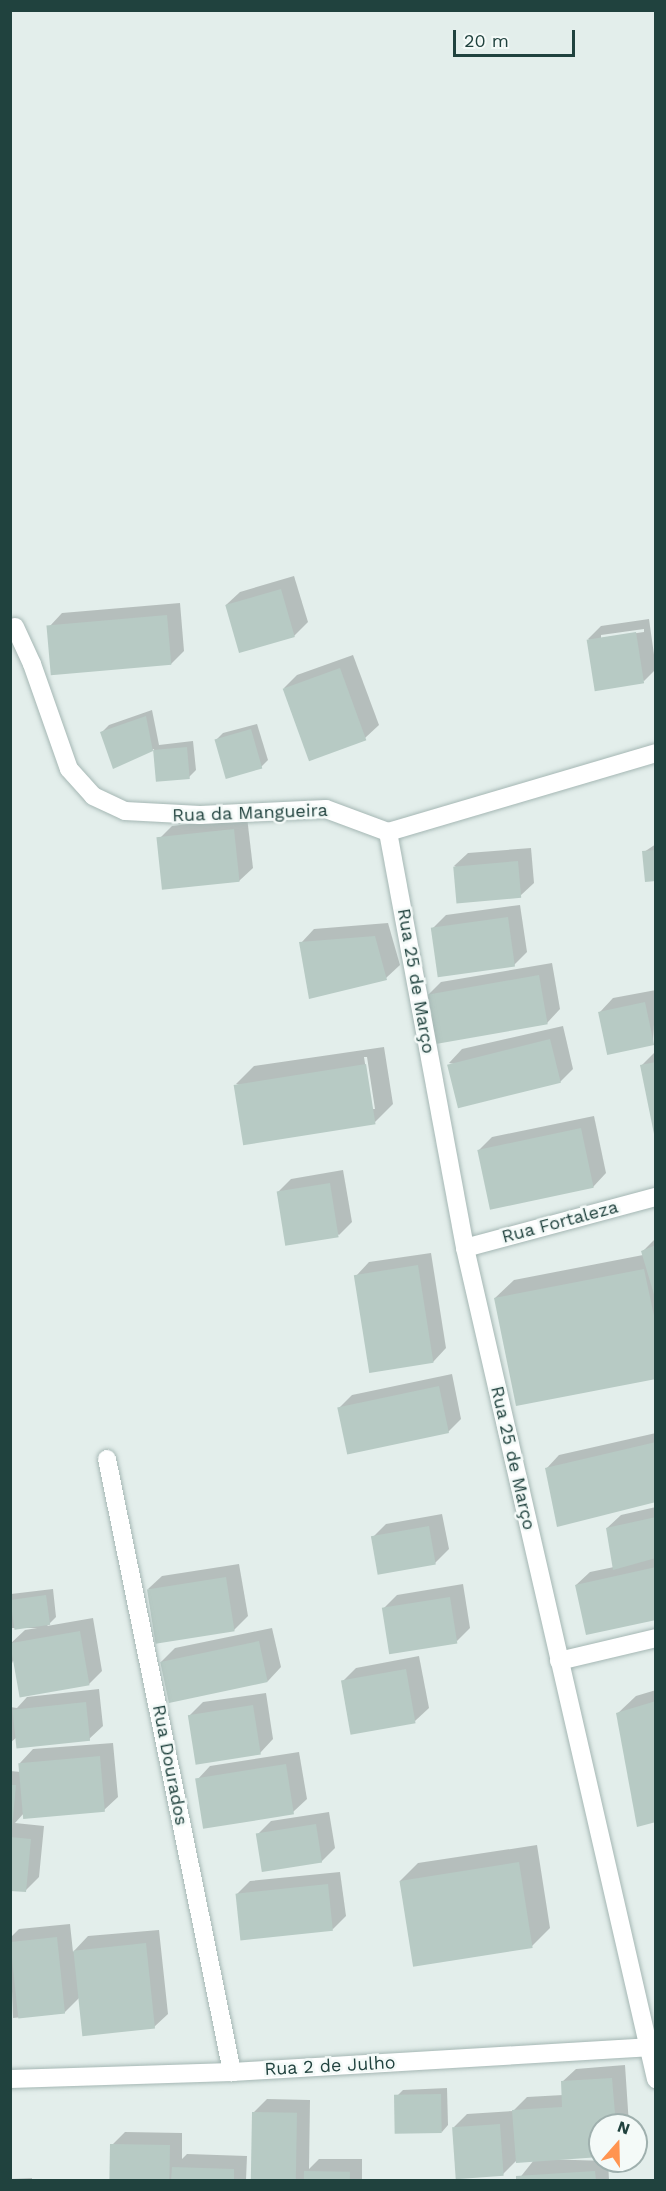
<!DOCTYPE html>
<html>
<head>
<meta charset="utf-8">
<style>
	body { margin:0 }
	#map { position:relative; width:666px; height:2191px; overflow:hidden; background:#e3eeeb; font-family:"Work Sans",sans-serif }
	div>[style] { position:absolute }
	.shadow>* { inset:0; background:#0003 }
	.building>* { inset:0; background:#b7cac4; transform-origin:0 0 }
	.roads { filter:drop-shadow(0 0 2px #a5b7b4) drop-shadow(0 0 2px #a5b7b4) }
	.minor>* { height:18px; margin:-9px; padding:0 9px; transform-origin:9px; border-radius:9px; background:#fff }
	span { translate:-50% -50%; white-space:nowrap; text-align:center; line-height:1.15; -webkit-text-stroke:5px #f4faf8; paint-order:stroke }
	.street-label { font-size:18px; color:#20423e }
	.frame { position:absolute; inset:0; border:12px solid #20423e; pointer-events:none }
	.north { position:absolute; left:588px; top:2113px; width:60px; height:60px; box-sizing:border-box; background:#f4faf8; border:2px solid #9fb0ae; border-radius:50%; rotate:20deg; font-size:16px; font-weight:700; line-height:24px; text-align:center; color:#20423e }
	.north::after { content:''; display:block; margin:auto; width:21px; height:27px; background:#ff9450; clip-path:polygon(50% 0,100% 100%,50% 72%,0 100%) }
	.scale { position:absolute; left:453px; top:30px; width:122px; height:27px; box-sizing:border-box; border:3px solid #20423e; border-top:0; padding-left:8px; font-size:18px; line-height:21px; white-space:nowrap; color:#20423e; -webkit-text-stroke:4px #f4faf8; paint-order:stroke }
</style>
</head>
<body>
<div id="map">
	<div class="shadow">
		<i style="clip-path:polygon(294px 576px,308px 622px,294px 636px,226px 605px,240px 592px)"></i>
		<i style="clip-path:polygon(180px 603px,184px 651px,171px 664px,49px 627px,62px 613px)"></i>
		<i style="clip-path:polygon(evenodd,649px 619px,656px 669px,644px 681px,588px 639px,601px 626px,649px 619px,644px 629px,644px 632px,601px 638px,601px 635px,644px 629px)"></i>
		<i style="clip-path:polygon(353px 655px,379px 725px,365px 738px,284px 688px,297px 675px)"></i>
		<i style="clip-path:polygon(152px 710px,159px 745px,193px 741px,196px 770px,189px 777px,158px 781px,154px 749px,114px 767px,102px 732px,109px 725px)"></i>
		<i style="clip-path:polygon(257px 724px,268px 760px,261px 767px,216px 740px,223px 733px)"></i>
		<i style="clip-path:polygon(247px 817px,253px 868px,239px 881px,158px 840px,172px 826px)"></i>
		<i style="clip-path:polygon(656px 844px,656px 879px,644px 852px)"></i>
		<i style="clip-path:polygon(531px 848px,534px 883px,520px 896px,454px 866px,468px 853px)"></i>
		<i style="clip-path:polygon(520px 905px,527px 952px,514px 965px,433px 928px,446px 915px)"></i>
		<i style="clip-path:polygon(388px 923px,400px 965px,386px 978px,301px 943px,314px 929px)"></i>
		<i style="clip-path:polygon(552px 963px,560px 1009px,547px 1023px,428px 995px,441px 982px)"></i>
		<i style="clip-path:polygon(656px 990px,653px 1043px,600px 1012px,613px 998px)"></i>
		<i style="clip-path:polygon(563px 1026px,573px 1069px,560px 1082px,449px 1063px,462px 1049px)"></i>
		<i style="clip-path:polygon(evenodd,384px 1047px,393px 1104px,375px 1122px,236px 1084px,254px 1066px,384px 1047px,364px 1057px,367px 1057px,375px 1109px,372px 1109px,364px 1057px)"></i>
		<i style="clip-path:polygon(655px 1052px,656px 1052px,656px 1131px,642px 1065px)"></i>
		<i style="clip-path:polygon(594px 1116px,606px 1173px,593px 1187px,479px 1150px,492px 1137px)"></i>
		<i style="clip-path:polygon(343px 1170px,352px 1222px,339px 1235px,278px 1192px,291px 1179px)"></i>
		<i style="clip-path:polygon(656px 1238px,656px 1378px,495px 1298px,514px 1280px,643px 1255px,642px 1252px)"></i>
		<i style="clip-path:polygon(431px 1253px,446px 1348px,433px 1362px,356px 1276px,369px 1262px)"></i>
		<i style="clip-path:polygon(452px 1374px,461px 1419px,448px 1432px,338px 1409px,352px 1395px)"></i>
		<i style="clip-path:polygon(656px 1433px,656px 1501px,546px 1469px,559px 1455px)"></i>
		<i style="clip-path:polygon(656px 1507px,656px 1618px,576px 1585px,590px 1572px,614px 1567px,607px 1528px,621px 1515px)"></i>
		<i style="clip-path:polygon(442px 1514px,449px 1549px,435px 1563px,373px 1537px,386px 1524px)"></i>
		<i style="clip-path:polygon(239px 1564px,248px 1616px,234px 1630px,148px 1589px,162px 1576px)"></i>
		<i style="clip-path:polygon(463px 1584px,470px 1628px,457px 1641px,384px 1608px,397px 1595px)"></i>
		<i style="clip-path:polygon(53px 1589px,56px 1617px,47px 1626px,93px 1618px,102px 1671px,89px 1684px,14px 1658px,10px 1669px,10px 1644px,25px 1630px,37px 1628px,10px 1628px,11px 1594px)"></i>
		<i style="clip-path:polygon(272px 1628px,281px 1667px,268px 1681px,161px 1662px,175px 1648px)"></i>
		<i style="clip-path:polygon(419px 1656px,429px 1708px,415px 1721px,343px 1681px,356px 1668px)"></i>
		<i style="clip-path:polygon(99px 1689px,103px 1726px,89px 1739px,17px 1737px,10px 1743px,10px 1707px,17px 1708px,27px 1697px)"></i>
		<i style="clip-path:polygon(656px 1690px,656px 1820px,617px 1714px,636px 1696px)"></i>
		<i style="clip-path:polygon(266px 1693px,273px 1739px,260px 1753px,189px 1716px,203px 1702px)"></i>
		<i style="clip-path:polygon(113px 1743px,118px 1797px,104px 1810px,24px 1813px,15px 1823px,44px 1826px,39px 1877px,25px 1891px,10px 1889px,10px 1771px,21px 1772px,20px 1763px,33px 1749px)"></i>
		<i style="clip-path:polygon(299px 1752px,307px 1799px,293px 1812px,197px 1780px,210px 1766px)"></i>
		<i style="clip-path:polygon(329px 1812px,335px 1848px,322px 1861px,257px 1835px,271px 1821px)"></i>
		<i style="clip-path:polygon(537px 1845px,550px 1928px,532px 1946px,414px 1964px,400px 1881px,418px 1863px)"></i>
		<i style="clip-path:polygon(340px 1872px,346px 1916px,333px 1929px,237px 1894px,250px 1881px)"></i>
		<i style="clip-path:polygon(70px 1924px,73px 1952px,88px 1936px,159px 1930px,168px 2014px,154px 2027px,80px 1997px,64px 2013px,13px 2018px,10px 1938px,19px 1929px)"></i>
		<i style="clip-path:polygon(625px 2065px,629px 2125px,600px 2125px,600px 2156px,541px 2159px,608px 2161px,609px 2180px,518px 2180px,534px 2160px,516px 2161px,503px 2174px,454px 2127px,467px 2114px,513px 2111px,527px 2097px,563px 2095px,562px 2082px,576px 2069px)"></i>
		<i style="clip-path:polygon(447px 2088px,448px 2125px,442px 2132px,396px 2097px,403px 2090px)"></i>
		<i style="clip-path:polygon(267px 2099px,310px 2100px,309px 2169px,319px 2159px,362px 2159px,362px 2180px,253px 2180px,253px 2113px)"></i>
		<i style="clip-path:polygon(125px 2132px,182px 2133px,182px 2159px,187px 2154px,247px 2156px,246px 2180px,111px 2180px,112px 2145px)"></i>
		<i style="clip-path:polygon(32px 2178px,32px 2180px,10px 2180px,10px 2179px)"></i>
	</div>
	<div class="building">
		<i style="left:281px;top:589px;width:50px;height:58px;rotate:74deg"></i>
		<i style="left:167px;top:615px;width:50px;height:121px;rotate:85deg"></i>
		<i style="left:636px;top:632px;width:52px;height:50px;rotate:81deg"></i>
		<i style="left:340px;top:668px;width:77px;height:61px;rotate:70deg"></i>
		<i style="clip-path:polygon(146px 716px,153px 751px,113px 769px,100px 732px)"></i>
		<i style="left:251px;top:729px;width:41px;height:38px;rotate:74deg"></i>
		<i style="left:187px;top:747px;width:32px;height:34px;rotate:85deg"></i>
		<i style="left:234px;top:829px;width:53px;height:78px;rotate:84deg"></i>
		<i style="clip-path:polygon(656px 850px,656px 881px,645px 882px,642px 851px)"></i>
		<i style="left:518px;top:861px;width:37px;height:65px;rotate:85deg"></i>
		<i style="left:508px;top:917px;width:50px;height:78px;rotate:82deg"></i>
		<i style="clip-path:polygon(375px 936px,387px 980px,309px 999px,299px 942px)"></i>
		<i style="left:539px;top:975px;width:50px;height:115px;rotate:80deg"></i>
		<i style="left:645px;top:1002px;width:44px;height:48px;rotate:78deg"></i>
		<i style="left:550px;top:1039px;width:45px;height:106px;rotate:76deg"></i>
		<i style="clip-path:polygon(656px 1062px,656px 1134px,654px 1134px,640px 1065px)"></i>
		<i style="left:366px;top:1064px;width:61px;height:134px;rotate:81deg"></i>
		<i style="left:581px;top:1128px;width:61px;height:106px;rotate:78deg"></i>
		<i style="left:330px;top:1183px;width:55px;height:54px;rotate:81deg"></i>
		<i style="clip-path:polygon(656px 1245px,656px 1298px,655px 1298px,641px 1251px)"></i>
		<i style="left:418px;top:1265px;width:99px;height:65px;rotate:81deg"></i>
		<i style="clip-path:polygon(644px 1269px,656px 1325px,656px 1379px,516px 1406px,494px 1298px)"></i>
		<i style="left:439px;top:1386px;width:48px;height:104px;rotate:78deg"></i>
		<i style="clip-path:polygon(656px 1442px,656px 1502px,557px 1527px,545px 1468px)"></i>
		<i style="clip-path:polygon(656px 1517px,656px 1558px,613px 1570px,606px 1528px)"></i>
		<i style="left:429px;top:1526px;width:39px;height:59px;rotate:80deg"></i>
		<i style="clip-path:polygon(656px 1567px,656px 1620px,586px 1635px,575px 1585px)"></i>
		<i style="left:226px;top:1577px;width:55px;height:80px;rotate:81deg"></i>
		<i style="left:46px;top:1595px;width:30px;height:36px;rotate:82deg"></i>
		<i style="left:450px;top:1597px;width:47px;height:69px;rotate:81deg"></i>
		<i style="left:80px;top:1631px;width:55px;height:71px;rotate:80deg"></i>
		<i style="left:259px;top:1641px;width:42px;height:101px;rotate:78deg"></i>
		<i style="left:406px;top:1669px;width:55px;height:66px;rotate:80deg"></i>
		<i style="clip-path:polygon(656px 1701px,656px 1822px,637px 1827px,616px 1713px)"></i>
		<i style="left:86px;top:1702px;width:39px;height:74px;rotate:84deg"></i>
		<i style="left:253px;top:1705px;width:50px;height:66px;rotate:81deg"></i>
		<i style="left:100px;top:1756px;width:56px;height:82px;rotate:85deg"></i>
		<i style="left:286px;top:1764px;width:51px;height:92px;rotate:81deg"></i>
		<i style="clip-path:polygon(10px 1785px,16px 1785px,12px 1828px,10px 1828px)"></i>
		<i style="left:316px;top:1824px;width:39px;height:61px;rotate:81deg"></i>
		<i style="clip-path:polygon(10px 1837px,31px 1839px,26px 1892px,10px 1891px)"></i>
		<i style="left:519px;top:1862px;width:87px;height:121px;rotate:81deg"></i>
		<i style="left:328px;top:1884px;width:47px;height:93px;rotate:84deg"></i>
		<i style="left:57px;top:1937px;width:77px;height:47px;rotate:84deg"></i>
		<i style="left:146px;top:1943px;width:86px;height:73px;rotate:84deg"></i>
		<i style="clip-path:polygon(612px 2078px,616px 2125px,600px 2125px,600px 2157px,516px 2163px,512px 2110px,562px 2107px,561px 2081px)"></i>
		<i style="left:441px;top:2094px;width:39px;height:47px;rotate:89deg"></i>
		<i style="left:252px;top:2112px;width:45px;height:68px;rotate:1deg"></i>
		<i style="left:500px;top:2124px;width:52px;height:48px;rotate:86deg"></i>
		<i style="left:110px;top:2144px;width:60px;height:36px;rotate:1deg"></i>
		<i style="clip-path:polygon(172px 2167px,234px 2169px,234px 2180px,171px 2180px)"></i>
		<i style="left:304px;top:2171px;width:46px;height:9px;rotate:1deg"></i>
		<i style="clip-path:polygon(595px 2171px,596px 2180px,516px 2180px,516px 2176px)"></i>
	</div>
	<div class="roads">
		<div class="minor">
			<i style="left:15px;top:627px;width:41px;rotate:65.3deg"></i>
			<i style="left:32px;top:664px;width:111px;rotate:70.6deg"></i>
			<i style="left:69px;top:769px;width:36px;rotate:48deg"></i>
			<i style="left:93px;top:796px;width:35px;rotate:25deg"></i>
			<i style="left:125px;top:811px;width:75px;rotate:3.1deg"></i>
			<i style="left:200px;top:815px;width:126px;rotate:-2.7deg"></i>
			<i style="left:326px;top:809px;width:66px;rotate:20.4deg"></i>
			<i style="left:388px;top:832px;width:279px;rotate:-16.4deg"></i>
			<i style="left:388px;top:832px;width:423px;rotate:79.5deg"></i>
			<i style="left:465px;top:1248px;width:853px;rotate:77.06deg"></i>
			<i style="left:465px;top:1248px;width:198px;rotate:-15deg"></i>
			<i style="left:107px;top:1459px;width:626px;rotate:78.47deg"></i>
			<i style="left:559px;top:1661px;width:100px;rotate:-13.3deg"></i>
			<i style="left:10px;top:2079px;width:222px;rotate:-1.8deg"></i>
			<i style="left:232px;top:2072px;width:417px;rotate:-3.4deg"></i>
		</div>
	</div>
	<div class="street-label">
		<span style="left:250px;top:813px;rotate:-2deg">Rua da Mangueira</span>
		<span style="left:416px;top:981px;rotate:80deg">Rua 25 de Março</span>
		<span style="left:560px;top:1222px;rotate:-15deg">Rua Fortaleza</span>
		<span style="left:513px;top:1458px;rotate:77deg">Rua 25 de Março</span>
		<span style="left:170px;top:1765px;rotate:79deg">Rua Dourados</span>
		<span style="left:330px;top:2066px;rotate:-3deg">Rua 2 de Julho</span>
	</div>
	<div class="frame"></div>
	<div class="north">N</div>
	<div class="scale">20 m</div>
</div>
</body>
</html>
